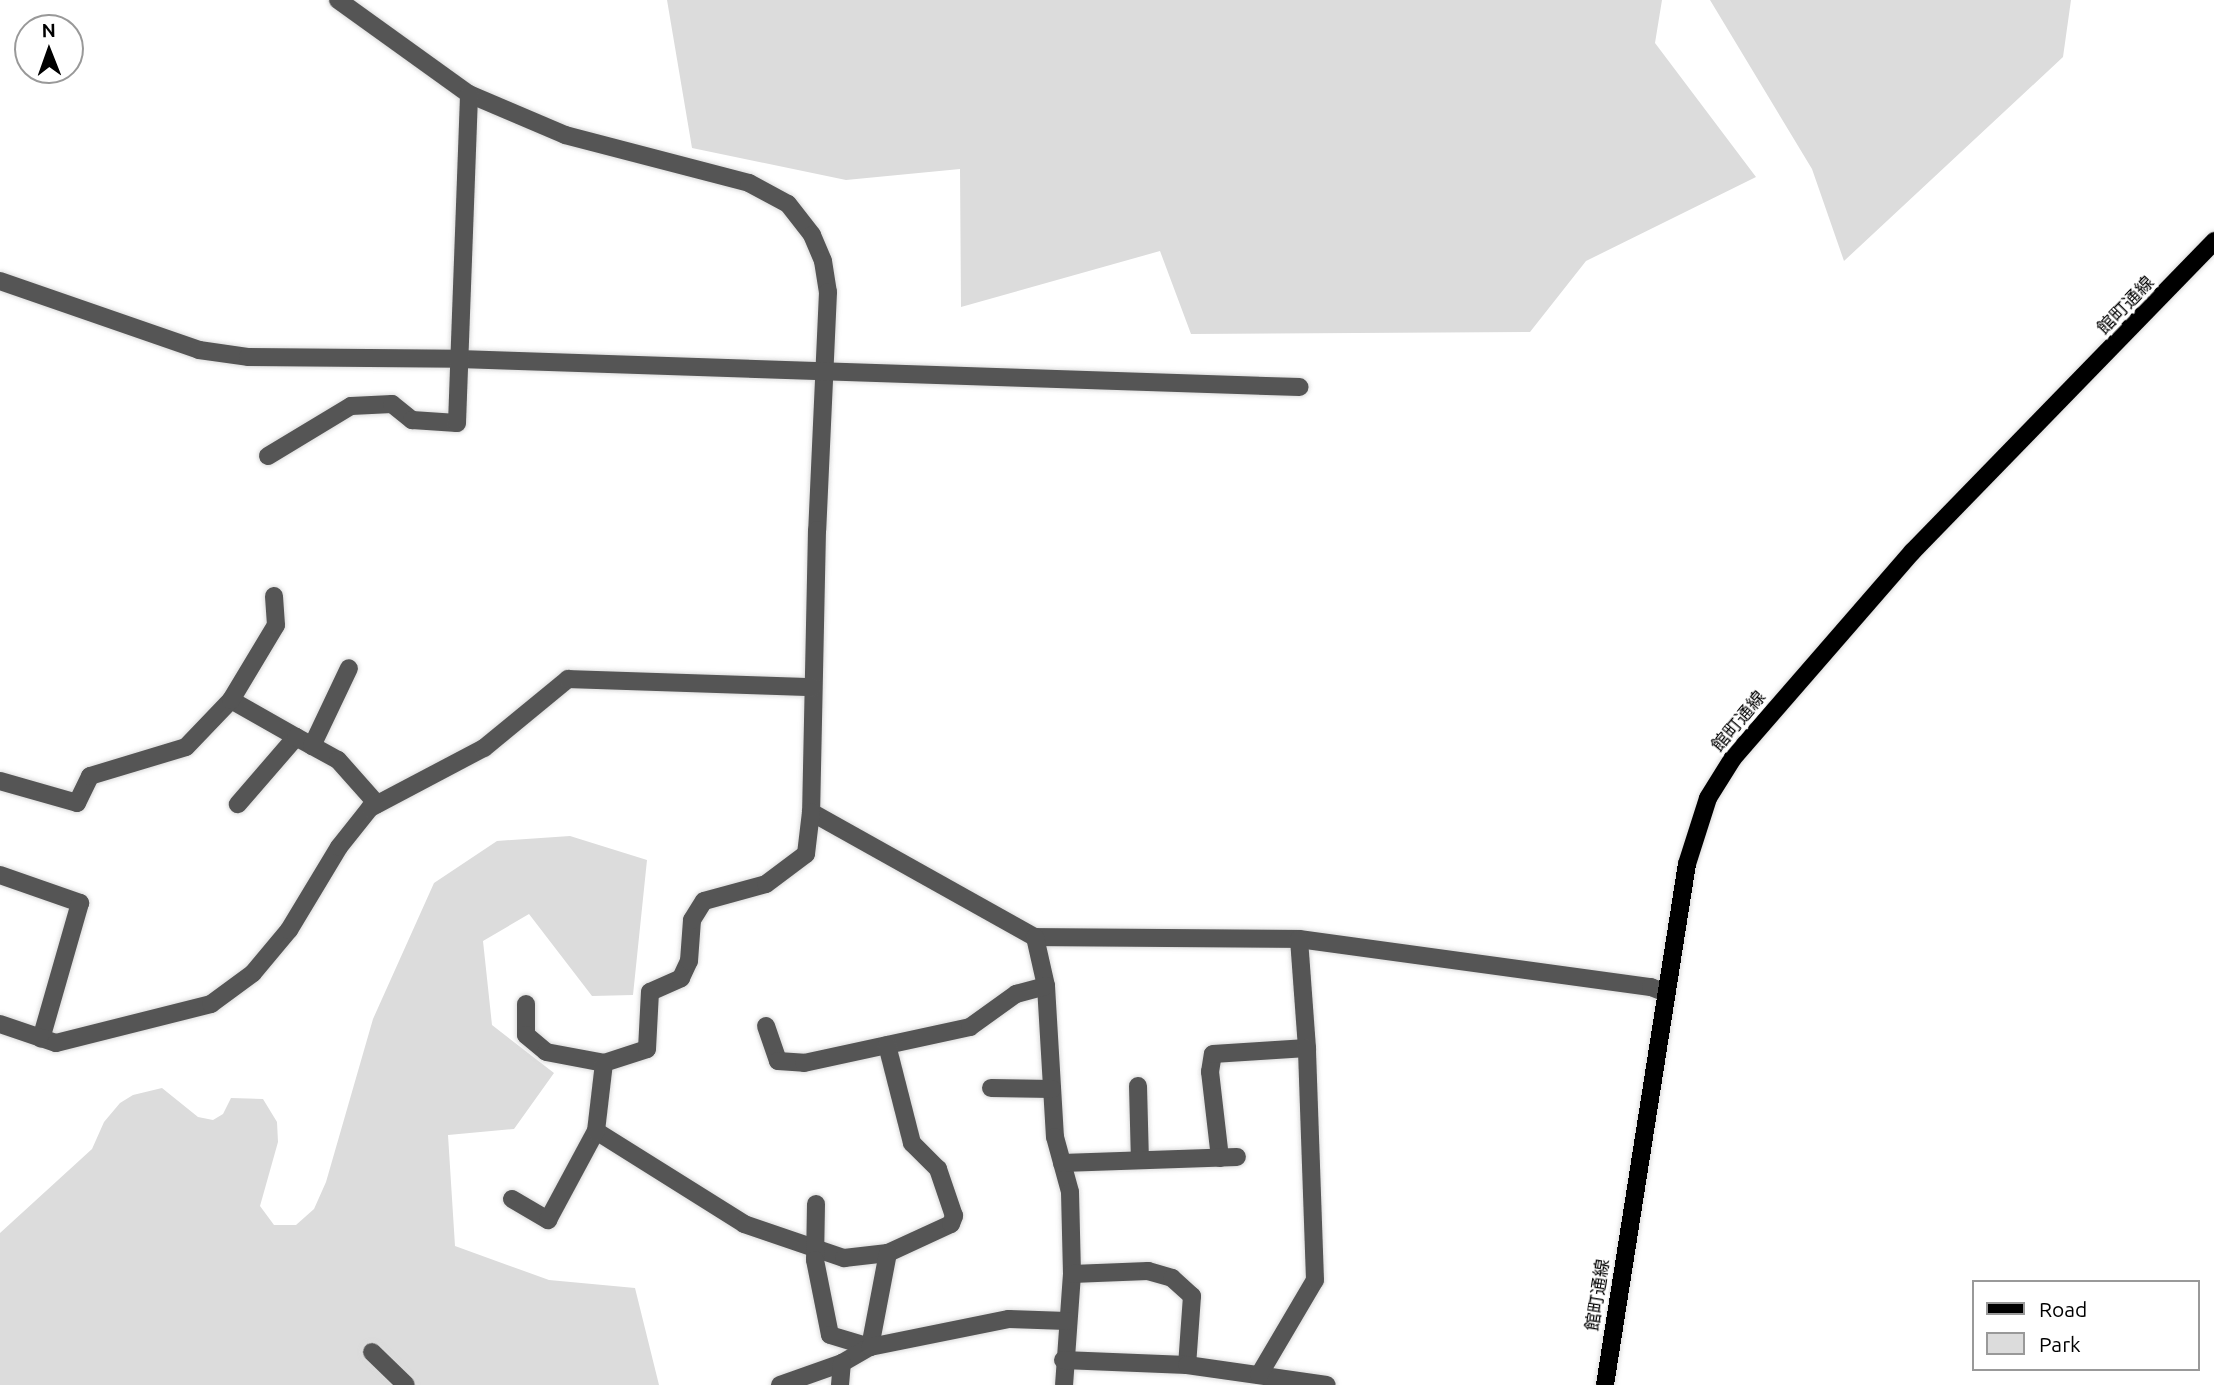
<!DOCTYPE html>
<html>
<head>
<meta charset="utf-8">
<style>
	body { margin:0 }
	#map { position:relative; width:2214px; height:1385px; overflow:hidden; background:#fff; font-family:Ubuntu,"Noto Sans JP",sans-serif }
	div>[style] { position:absolute }
	.green>* { inset:0; background:#dcdcdc }
	.roads { filter:drop-shadow(0 0 2px #dbdbdb) drop-shadow(0 0 2px #dbdbdb) }
	.minor>* { height:18px; margin:-9px; padding:0 9px; transform-origin:9px; border-radius:9px; background:#555 }
	.major>* { height:18px; margin:-9px; padding:0 9px; transform-origin:9px; border-radius:9px; background:#000 }
	span { translate:-50% -50%; white-space:nowrap; text-align:center; line-height:1.15; -webkit-text-stroke:7px #fff; paint-order:stroke }
	.street-label { font-size:18px; color:#000 }
	.legend { position:absolute; left:1972px; top:1280px; width:228px; height:91px; box-sizing:border-box; background:#fff; border:2px solid #999; margin:0; padding:9px 12px; list-style:none; font-size:21px; color:#000 }
	.legend li { display:flex; align-items:center; gap:14px; height:35px }
	.legend b { width:35px; border:2px solid #999 }
	.north { position:absolute; left:14px; top:14px; width:70px; height:70px; box-sizing:border-box; background:#fff; border:2px solid #999; border-radius:50%; rotate:359deg; font-size:19px; font-weight:700; line-height:28px; text-align:center; color:#000 }
	.north::after { content:''; display:block; margin:auto; width:24px; height:32px; background:#000; clip-path:polygon(50% 0,100% 100%,50% 72%,0 100%) }
</style>
</head>
<body>
<div id="map">
	<div class="green">
		<i style="clip-path:polygon(667px 0,1662px 0,1655px 43px,1756px 177px,1586px 261px,1530px 332px,1191px 334px,1160px 251px,961px 307px,960px 169px,846px 180px,692px 148px)"></i>
		<i style="clip-path:polygon(1710px 0,2071px 0,2063px 57px,1844px 261px,1812px 169px)"></i>
		<i style="clip-path:polygon(570px 836px,647px 860px,633px 995px,592px 996px,529px 914px,483px 941px,492px 1025px,554px 1073px,514px 1129px,448px 1135px,455px 1246px,549px 1280px,635px 1288px,659px 1385px,0 1385px,0 1233px,92px 1149px,104px 1122px,120px 1103px,133px 1095px,162px 1088px,198px 1117px,213px 1120px,223px 1114px,231px 1098px,263px 1099px,277px 1122px,278px 1142px,260px 1206px,274px 1225px,296px 1225px,314px 1209px,326px 1182px,373px 1019px,434px 883px,497px 841px)"></i>
	</div>
	<div class="roads">
		<div class="minor">
			<i style="left:338px;top:0;width:161px;rotate:35.7deg"></i>
			<i style="left:469px;top:94px;width:104px;rotate:23.1deg"></i>
			<i style="left:565px;top:135px;width:190px;rotate:14.6deg"></i>
			<i style="left:749px;top:183px;width:44px;rotate:28.3deg"></i>
			<i style="left:788px;top:204px;width:39px;rotate:52deg"></i>
			<i style="left:812px;top:235px;width:28px;rotate:67deg"></i>
			<i style="left:823px;top:261px;width:31px;rotate:81deg"></i>
			<i style="left:828px;top:292px;width:238px;rotate:92.6deg"></i>
			<i style="left:817px;top:530px;width:282px;rotate:91.2deg"></i>
			<i style="left:811px;top:812px;width:257px;rotate:29.2deg"></i>
			<i style="left:1035px;top:937px;width:264px;rotate:0.4deg"></i>
			<i style="left:1299px;top:939px;width:355px;rotate:7.8deg"></i>
			<i style="left:1651px;top:987px;width:16px;rotate:22deg"></i>
			<i style="left:0;top:281px;width:211px;rotate:19.1deg"></i>
			<i style="left:199px;top:350px;width:49px;rotate:8.1deg"></i>
			<i style="left:248px;top:357px;width:211px;rotate:0.5deg"></i>
			<i style="left:459px;top:359px;width:841px;rotate:1.91deg"></i>
			<i style="left:268px;top:456px;width:97px;rotate:-31.1deg"></i>
			<i style="left:351px;top:406px;width:41px;rotate:-2.8deg"></i>
			<i style="left:392px;top:404px;width:26px;rotate:39deg"></i>
			<i style="left:412px;top:420px;width:45px;rotate:3.8deg"></i>
			<i style="left:457px;top:423px;width:329px;rotate:-87.9deg"></i>
			<i style="left:231px;top:700px;width:75px;rotate:29.6deg"></i>
			<i style="left:296px;top:737px;width:89px;rotate:130.9deg"></i>
			<i style="left:296px;top:737px;width:48px;rotate:28.7deg"></i>
			<i style="left:338px;top:760px;width:59px;rotate:48.4deg"></i>
			<i style="left:312px;top:746px;width:86px;rotate:-64.6deg"></i>
			<i style="left:0;top:781px;width:80px;rotate:15.9deg"></i>
			<i style="left:77px;top:803px;width:30px;rotate:-64deg"></i>
			<i style="left:90px;top:776px;width:100px;rotate:-16.8deg"></i>
			<i style="left:186px;top:747px;width:65px;rotate:-46.2deg"></i>
			<i style="left:231px;top:700px;width:87px;rotate:-59deg"></i>
			<i style="left:276px;top:625px;width:29px;rotate:-94deg"></i>
			<i style="left:0;top:875px;width:85px;rotate:19.3deg"></i>
			<i style="left:80px;top:903px;width:141px;rotate:106deg"></i>
			<i style="left:1035px;top:937px;width:50px;rotate:77.3deg"></i>
			<i style="left:1046px;top:986px;width:151px;rotate:86.6deg"></i>
			<i style="left:1055px;top:1137px;width:57px;rotate:74.7deg"></i>
			<i style="left:1070px;top:1192px;width:82px;rotate:88.6deg"></i>
			<i style="left:1072px;top:1274px;width:111px;rotate:94.1deg"></i>
			<i style="left:526px;top:1004px;width:31px;rotate:90deg"></i>
			<i style="left:526px;top:1035px;width:26px;rotate:40deg"></i>
			<i style="left:546px;top:1052px;width:59px;rotate:10.7deg"></i>
			<i style="left:604px;top:1063px;width:45px;rotate:-18deg"></i>
			<i style="left:647px;top:1049px;width:57px;rotate:-87deg"></i>
			<i style="left:650px;top:992px;width:34px;rotate:-24deg"></i>
			<i style="left:681px;top:978px;width:19px;rotate:-65deg"></i>
			<i style="left:689px;top:961px;width:41px;rotate:-85.8deg"></i>
			<i style="left:692px;top:920px;width:22px;rotate:-58deg"></i>
			<i style="left:704px;top:901px;width:64px;rotate:-15.3deg"></i>
			<i style="left:766px;top:884px;width:50px;rotate:-36.9deg"></i>
			<i style="left:806px;top:854px;width:42px;rotate:-83.2deg"></i>
			<i style="left:0;top:1024px;width:59px;rotate:18.7deg"></i>
			<i style="left:56px;top:1043px;width:160px;rotate:-14.1deg"></i>
			<i style="left:211px;top:1004px;width:52px;rotate:-36.4deg"></i>
			<i style="left:253px;top:973px;width:56px;rotate:-50.1deg"></i>
			<i style="left:289px;top:930px;width:97px;rotate:-58.9deg"></i>
			<i style="left:339px;top:847px;width:50px;rotate:-51.5deg"></i>
			<i style="left:370px;top:808px;width:129px;rotate:-27.8deg"></i>
			<i style="left:484px;top:748px;width:109px;rotate:-39.4deg"></i>
			<i style="left:568px;top:679px;width:245px;rotate:1.9deg"></i>
			<i style="left:766px;top:1026px;width:37px;rotate:71deg"></i>
			<i style="left:778px;top:1061px;width:26px;rotate:4deg"></i>
			<i style="left:804px;top:1063px;width:170px;rotate:-12.2deg"></i>
			<i style="left:970px;top:1027px;width:57px;rotate:-35.7deg"></i>
			<i style="left:1016px;top:994px;width:31px;rotate:-15deg"></i>
			<i style="left:1138px;top:1086px;width:74px;rotate:88.5deg"></i>
			<i style="left:991px;top:1088px;width:61px;rotate:0.9deg"></i>
			<i style="left:596px;top:1131px;width:175px;rotate:32.1deg"></i>
			<i style="left:744px;top:1224px;width:106px;rotate:18.8deg"></i>
			<i style="left:844px;top:1258px;width:44px;rotate:-6.5deg"></i>
			<i style="left:888px;top:1253px;width:69px;rotate:-24.7deg"></i>
			<i style="left:951px;top:1224px;width:9px;rotate:-69deg"></i>
			<i style="left:954px;top:1216px;width:50px;rotate:-108.8deg"></i>
			<i style="left:938px;top:1169px;width:37px;rotate:-135deg"></i>
			<i style="left:912px;top:1143px;width:101px;rotate:-104.3deg"></i>
			<i style="left:1220px;top:1158px;width:87px;rotate:-96.6deg"></i>
			<i style="left:1210px;top:1072px;width:18px;rotate:-81deg"></i>
			<i style="left:1213px;top:1054px;width:94px;rotate:-3.7deg"></i>
			<i style="left:1307px;top:1048px;width:109px;rotate:-94.2deg"></i>
			<i style="left:1062px;top:1163px;width:175px;rotate:-2deg"></i>
			<i style="left:512px;top:1199px;width:42px;rotate:30.3deg"></i>
			<i style="left:548px;top:1220px;width:101px;rotate:-61.7deg"></i>
			<i style="left:596px;top:1131px;width:68px;rotate:-83.3deg"></i>
			<i style="left:816px;top:1204px;width:56px;rotate:91deg"></i>
			<i style="left:815px;top:1260px;width:76px;rotate:78.7deg"></i>
			<i style="left:830px;top:1335px;width:42px;rotate:16.7deg"></i>
			<i style="left:1072px;top:1274px;width:76px;rotate:-2.3deg"></i>
			<i style="left:1148px;top:1271px;width:25px;rotate:16deg"></i>
			<i style="left:1172px;top:1278px;width:27px;rotate:42deg"></i>
			<i style="left:1192px;top:1296px;width:69px;rotate:94.1deg"></i>
			<i style="left:870px;top:1347px;width:96px;rotate:-79.2deg"></i>
			<i style="left:372px;top:1352px;width:47px;rotate:44.1deg"></i>
			<i style="left:1063px;top:1360px;width:124px;rotate:2.3deg"></i>
			<i style="left:1187px;top:1365px;width:141px;rotate:8.1deg"></i>
			<i style="left:1259px;top:1375px;width:110px;rotate:-59.5deg"></i>
			<i style="left:1315px;top:1280px;width:232px;rotate:-92deg"></i>
			<i style="left:780px;top:1385px;width:66px;rotate:-19.5deg"></i>
			<i style="left:842px;top:1363px;width:32px;rotate:-30deg"></i>
			<i style="left:870px;top:1347px;width:142px;rotate:-11.4deg"></i>
			<i style="left:1009px;top:1319px;width:58px;rotate:2deg"></i>
			<i style="left:840px;top:1385px;width:22px;rotate:-85deg"></i>
		</div>
		<div class="major">
			<i style="left:1605px;top:1385px;width:527px;rotate:-81.06deg"></i>
			<i style="left:1687px;top:864px;width:69px;rotate:-72.3deg"></i>
			<i style="left:1708px;top:798px;width:47px;rotate:-58deg"></i>
			<i style="left:1733px;top:758px;width:273px;rotate:-49deg"></i>
			<i style="left:1912px;top:552px;width:434px;rotate:-45.8deg"></i>
		</div>
	</div>
	<div class="street-label">
		<span style="left:2125px;top:305px;rotate:-46deg">館町通線</span>
		<span style="left:1738px;top:721px;rotate:-50deg">館町通線</span>
		<span style="left:1597px;top:1295px;rotate:-81deg">館町通線</span>
	</div>
	<ul class="legend">
	<li><b style="height:9px;background:#000"></b>Road</li>
	<li><b style="height:19px;background:#dcdcdc"></b>Park</li>
	</ul>
	<div class="north">N</div>
</div>
</body>
</html>
